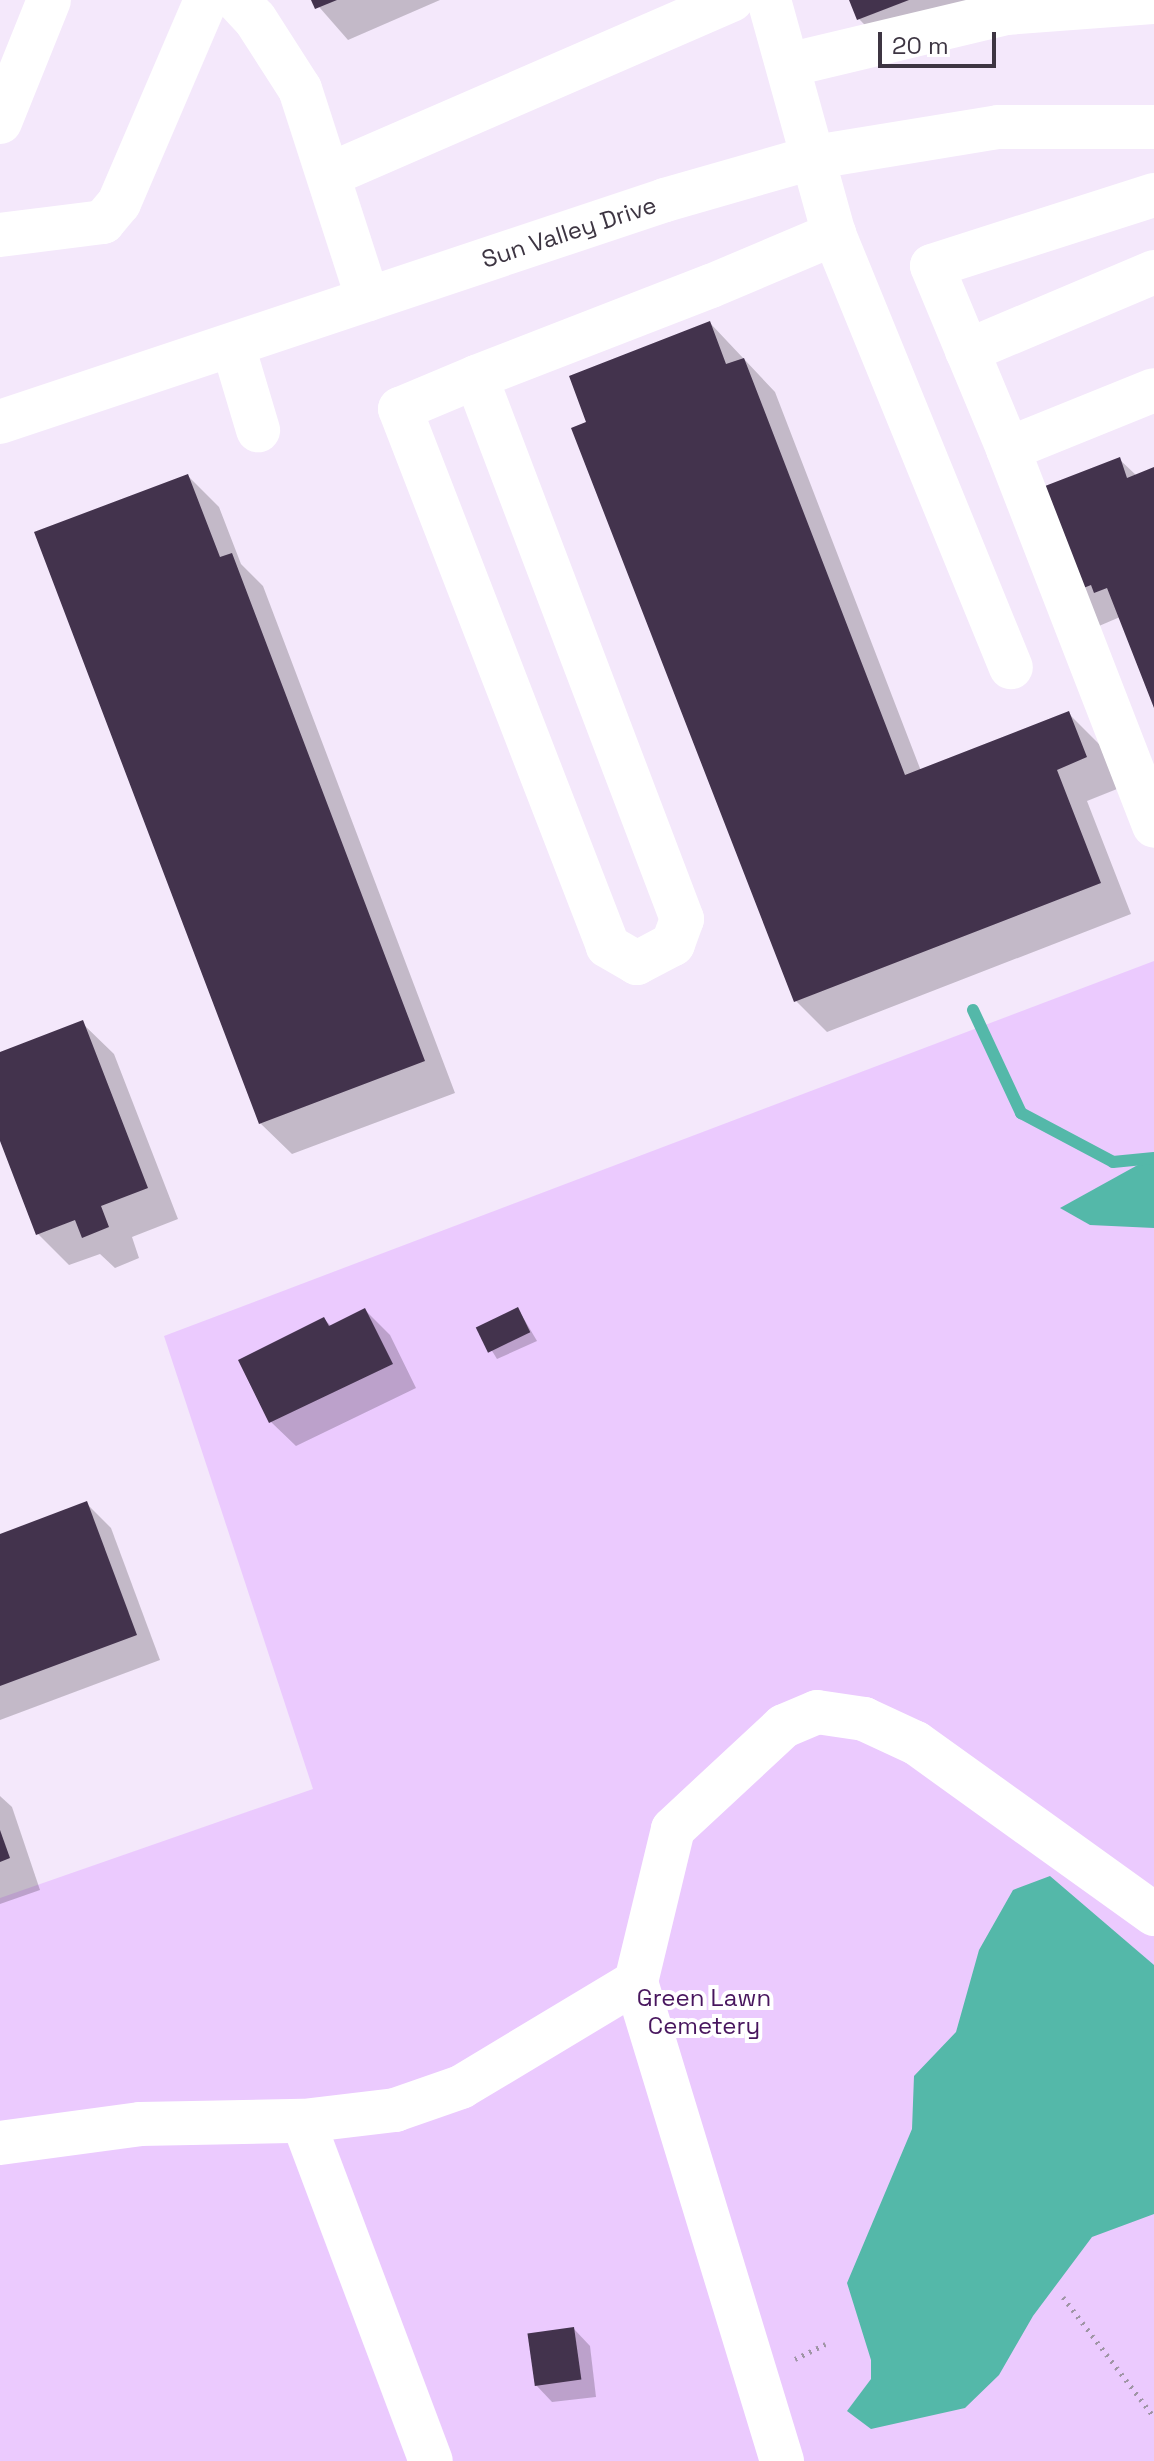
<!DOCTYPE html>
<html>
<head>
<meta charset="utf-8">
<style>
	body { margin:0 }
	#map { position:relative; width:1154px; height:2461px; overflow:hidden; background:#f4e8fb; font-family:"Space Grotesk",sans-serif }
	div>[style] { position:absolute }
	.green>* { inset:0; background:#ebcafe }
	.water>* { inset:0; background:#54b8a9 }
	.shadow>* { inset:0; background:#0003 }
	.stream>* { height:12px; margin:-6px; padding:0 6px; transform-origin:6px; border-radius:6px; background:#54b8a9 }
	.building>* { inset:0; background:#43334d; transform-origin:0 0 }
	.path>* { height:5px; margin-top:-2.5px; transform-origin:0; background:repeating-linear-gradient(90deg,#9f95a5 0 2px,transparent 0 8px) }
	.minor>* { height:44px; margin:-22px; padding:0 22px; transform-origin:22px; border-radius:22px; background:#fff }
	span { translate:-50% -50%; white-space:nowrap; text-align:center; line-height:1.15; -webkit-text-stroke:8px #fff; paint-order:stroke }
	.street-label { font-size:24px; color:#3d3542 }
	.park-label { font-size:24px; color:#48165e }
	.scale { position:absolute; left:878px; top:32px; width:118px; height:36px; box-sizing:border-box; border:4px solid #3d3542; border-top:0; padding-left:10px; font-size:24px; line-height:28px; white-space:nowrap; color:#3d3542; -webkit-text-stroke:6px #fff; paint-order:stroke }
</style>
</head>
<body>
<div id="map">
	<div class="green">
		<i style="clip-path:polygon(1154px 961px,1154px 2461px,0 2461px,0 1898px,313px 1789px,164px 1336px)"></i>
	</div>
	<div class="water">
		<i style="clip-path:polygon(1154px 1156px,1154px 1228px,1090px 1225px,1060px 1208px)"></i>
		<i style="clip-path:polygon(1050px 1876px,1154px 1965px,1154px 2214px,1092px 2237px,1033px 2316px,999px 2375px,965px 2408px,871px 2429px,847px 2411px,871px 2379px,871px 2360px,847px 2283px,912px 2129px,914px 2076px,956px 2032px,979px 1950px,1013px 1890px)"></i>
	</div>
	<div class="shadow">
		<i style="clip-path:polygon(313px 0,440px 0,348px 40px)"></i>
		<i style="clip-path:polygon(851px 0,1021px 0,890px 51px,859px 19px)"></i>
		<i style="clip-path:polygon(710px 323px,775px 392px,921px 771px,1069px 714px,1100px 745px,1117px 789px,1087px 801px,1131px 914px,827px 1032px,795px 1000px,589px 423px)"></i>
		<i style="clip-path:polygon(1119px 459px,1137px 476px,1154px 470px,1154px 703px,1120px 617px,1099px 626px,1068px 594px)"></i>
		<i style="clip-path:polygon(188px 476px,219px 507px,241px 564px,263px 586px,455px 1093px,292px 1154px,260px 1123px)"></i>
		<i style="clip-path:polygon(82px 1023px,114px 1054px,178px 1219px,132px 1237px,139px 1258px,115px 1268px,100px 1254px,69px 1265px,38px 1234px,0 1136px,0 1054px)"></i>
		<i style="clip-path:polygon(518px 1309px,537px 1341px,497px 1359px,478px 1328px)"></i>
		<i style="clip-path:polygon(365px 1310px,390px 1335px,416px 1388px,296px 1446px,271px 1422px,324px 1319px,332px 1327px)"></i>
		<i style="clip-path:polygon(87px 1504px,111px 1528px,160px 1660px,0 1720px,0 1536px)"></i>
		<i style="clip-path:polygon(0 1796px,12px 1807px,40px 1890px,0 1904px)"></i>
		<i style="clip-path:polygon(574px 2329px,590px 2346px,596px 2397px,552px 2402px,536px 2385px)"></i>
	</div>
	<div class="stream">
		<i style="left:973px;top:1010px;width:114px;rotate:65deg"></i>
		<i style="left:1021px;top:1113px;width:104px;rotate:28deg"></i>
		<i style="left:1113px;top:1162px;width:41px;rotate:-5.6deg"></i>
	</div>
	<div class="building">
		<i style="clip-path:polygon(311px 0,337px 0,315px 9px)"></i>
		<i style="clip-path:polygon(849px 0,909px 0,857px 20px)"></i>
		<i style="clip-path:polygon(710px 321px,726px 364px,744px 358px,905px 775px,1069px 711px,1087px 757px,1057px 770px,1101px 883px,794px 1002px,571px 428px,586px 422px,569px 376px)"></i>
		<i style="clip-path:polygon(1120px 457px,1127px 478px,1154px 467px,1154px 708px,1107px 588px,1094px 593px,1091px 585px,1066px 595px,1027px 493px)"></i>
		<i style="clip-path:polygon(188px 474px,220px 557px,232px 553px,425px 1061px,259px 1124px,34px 532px)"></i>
		<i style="clip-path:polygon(83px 1020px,148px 1188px,101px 1206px,109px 1227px,82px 1238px,75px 1220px,36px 1235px,0 1141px,0 1052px)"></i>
		<i style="left:518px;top:1307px;width:28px;height:47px;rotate:64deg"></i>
		<i style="clip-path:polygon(365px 1308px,393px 1364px,269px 1423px,238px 1360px,324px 1317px,329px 1326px)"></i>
		<i style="clip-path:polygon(87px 1501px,137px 1635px,0 1686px,0 1534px)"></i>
		<i style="clip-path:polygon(0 1830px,10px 1858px,0 1862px)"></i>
		<i style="left:574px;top:2327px;width:53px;height:47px;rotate:82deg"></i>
	</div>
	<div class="path">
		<i style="left:1063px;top:2297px;width:151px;rotate:52.8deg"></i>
		<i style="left:795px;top:2359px;width:34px;rotate:-26deg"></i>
	</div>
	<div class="minor">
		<i style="left:237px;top:0;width:26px;rotate:47deg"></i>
		<i style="left:255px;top:19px;width:83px;rotate:57.3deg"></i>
		<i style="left:300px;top:89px;width:221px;rotate:72.1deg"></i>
		<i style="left:769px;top:0;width:243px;rotate:74.5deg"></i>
		<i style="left:834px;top:234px;width:468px;rotate:67.8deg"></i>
		<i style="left:788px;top:65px;width:224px;rotate:-13.4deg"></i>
		<i style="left:1006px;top:13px;width:148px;rotate:-4.3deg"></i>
		<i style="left:0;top:122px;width:131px;rotate:-68.1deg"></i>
		<i style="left:331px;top:174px;width:437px;rotate:-23.5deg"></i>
		<i style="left:1154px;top:195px;width:233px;rotate:162.3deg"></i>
		<i style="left:932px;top:266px;width:198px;rotate:67.4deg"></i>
		<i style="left:1008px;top:449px;width:157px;rotate:-22deg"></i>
		<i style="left:0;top:235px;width:104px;rotate:-7.2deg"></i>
		<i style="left:103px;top:222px;width:25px;rotate:-50deg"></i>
		<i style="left:119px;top:203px;width:221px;rotate:-66.8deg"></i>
		<i style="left:233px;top:346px;width:88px;rotate:73.4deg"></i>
		<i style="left:967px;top:351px;width:203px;rotate:-22.9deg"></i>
		<i style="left:476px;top:377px;width:580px;rotate:69.19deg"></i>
		<i style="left:682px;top:919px;width:27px;rotate:110deg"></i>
		<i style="left:673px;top:944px;width:41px;rotate:152.2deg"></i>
		<i style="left:637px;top:963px;width:34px;rotate:-150deg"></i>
		<i style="left:608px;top:946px;width:576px;rotate:-111.17deg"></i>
		<i style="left:400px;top:409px;width:82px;rotate:-22.8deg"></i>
		<i style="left:476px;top:377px;width:252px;rotate:-21.2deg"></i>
		<i style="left:711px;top:286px;width:134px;rotate:-22.9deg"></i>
		<i style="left:0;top:422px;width:701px;rotate:-18.46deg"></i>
		<i style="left:665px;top:200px;width:156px;rotate:-16deg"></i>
		<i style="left:815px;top:157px;width:185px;rotate:-9.3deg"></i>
		<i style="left:998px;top:127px;width:156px"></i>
		<i style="left:1008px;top:449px;width:404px;rotate:68.8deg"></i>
		<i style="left:303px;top:2121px;width:93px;rotate:-6.8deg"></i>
		<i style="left:395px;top:2110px;width:70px;rotate:-19.2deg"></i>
		<i style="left:461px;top:2087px;width:204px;rotate:-31deg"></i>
		<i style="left:0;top:2143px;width:141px;rotate:-7.7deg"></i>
		<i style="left:140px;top:2124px;width:163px;rotate:-1.1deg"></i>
		<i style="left:303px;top:2121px;width:363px;rotate:69.4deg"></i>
		<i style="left:782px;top:2461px;width:501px;rotate:-106.95deg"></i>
		<i style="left:636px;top:1982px;width:157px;rotate:-76.4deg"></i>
		<i style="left:673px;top:1829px;width:151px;rotate:-42.9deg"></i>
		<i style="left:784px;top:1726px;width:36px;rotate:-23deg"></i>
		<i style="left:817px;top:1712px;width:48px;rotate:8.5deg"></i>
		<i style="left:864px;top:1719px;width:57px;rotate:24.8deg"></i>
		<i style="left:916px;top:1743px;width:293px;rotate:35.7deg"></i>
	</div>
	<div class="street-label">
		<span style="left:569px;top:232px;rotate:-18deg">Sun Valley Drive</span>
	</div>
	<div class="park-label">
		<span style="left:704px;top:2012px">Green Lawn<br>Cemetery</span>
	</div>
	<div class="scale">20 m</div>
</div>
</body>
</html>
